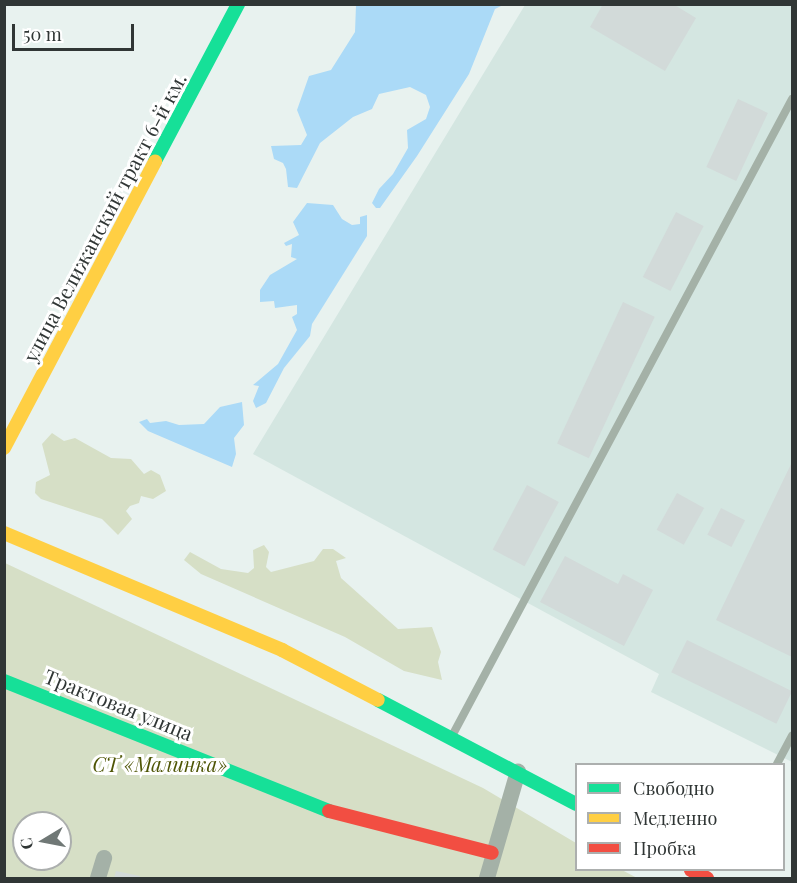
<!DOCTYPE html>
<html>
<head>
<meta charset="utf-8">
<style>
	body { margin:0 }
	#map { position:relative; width:797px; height:883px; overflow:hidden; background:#e8f2ef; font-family:"Playfair Display",serif }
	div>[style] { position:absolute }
	.built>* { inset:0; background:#d4e6e1 }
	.green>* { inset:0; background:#d6dfc6 }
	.water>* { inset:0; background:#abdaf7 }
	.building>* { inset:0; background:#d2dad9; transform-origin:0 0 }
	.lane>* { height:8px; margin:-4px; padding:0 4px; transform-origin:4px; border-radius:4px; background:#a4b1a7 }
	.street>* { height:16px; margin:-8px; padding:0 8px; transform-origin:8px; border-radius:8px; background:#a4b1a7 }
	.fast>* { height:14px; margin:-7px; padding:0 7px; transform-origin:7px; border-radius:7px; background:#16e098 }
	.slow>* { height:14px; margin:-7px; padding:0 7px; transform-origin:7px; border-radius:7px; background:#ffcf43 }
	.jam>* { height:14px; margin:-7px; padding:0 7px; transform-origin:7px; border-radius:7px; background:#f24e42 }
	span { translate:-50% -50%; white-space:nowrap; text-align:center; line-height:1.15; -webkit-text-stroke:6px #fff; paint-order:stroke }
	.street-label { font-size:20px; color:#303635 }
	.park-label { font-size:20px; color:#4e5505; font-style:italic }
	.frame { position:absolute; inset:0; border:6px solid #303635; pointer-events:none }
	.legend { position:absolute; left:575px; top:763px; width:210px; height:108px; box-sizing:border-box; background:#fff; border:2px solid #acafae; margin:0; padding:8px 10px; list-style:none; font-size:18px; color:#303635 }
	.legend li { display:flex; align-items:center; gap:12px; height:30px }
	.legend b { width:30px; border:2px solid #acafae }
	.north { position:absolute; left:12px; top:811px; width:60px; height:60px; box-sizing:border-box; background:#fff; border:2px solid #acafae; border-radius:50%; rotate:260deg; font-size:16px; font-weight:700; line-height:24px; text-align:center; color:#303635 }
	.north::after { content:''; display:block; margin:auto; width:21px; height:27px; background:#707876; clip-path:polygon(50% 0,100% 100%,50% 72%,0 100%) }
	.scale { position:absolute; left:12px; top:24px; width:122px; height:27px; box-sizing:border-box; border:3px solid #303635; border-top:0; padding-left:8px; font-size:18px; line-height:21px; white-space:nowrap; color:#303635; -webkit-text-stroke:4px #fff; paint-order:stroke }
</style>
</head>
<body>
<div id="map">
	<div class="built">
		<i style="clip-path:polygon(525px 5px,792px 5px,792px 762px,651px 692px,659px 674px,253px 454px)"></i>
	</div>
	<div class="green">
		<i style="clip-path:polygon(52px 433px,64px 441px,75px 438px,111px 458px,131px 459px,144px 474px,151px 470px,160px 475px,166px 491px,153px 499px,141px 496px,139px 503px,130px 506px,126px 511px,132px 519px,118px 535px,102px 519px,41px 499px,35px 493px,36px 482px,50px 475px,42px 444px)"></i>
		<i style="clip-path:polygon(264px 545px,269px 552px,266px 567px,271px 572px,314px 561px,323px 549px,333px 549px,346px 558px,336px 561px,341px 578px,398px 629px,432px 627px,441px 652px,438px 662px,442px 680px,404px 671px,345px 637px,201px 574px,184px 560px,190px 552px,221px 569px,248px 573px,254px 568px,253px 550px)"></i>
		<i style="clip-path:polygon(evenodd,5px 563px,483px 788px,576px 843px,576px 870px,622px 870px,637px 878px,5px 878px,5px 563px,24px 823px,60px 823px,60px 859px,24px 859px,24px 823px)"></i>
	</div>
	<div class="water">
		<i style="clip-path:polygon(356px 5px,503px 5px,495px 9px,469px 74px,417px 156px,380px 208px,376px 208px,372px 203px,379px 189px,393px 174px,408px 148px,407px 130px,426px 119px,430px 107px,426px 95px,410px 87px,379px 94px,372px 109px,353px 117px,320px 143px,297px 188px,288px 187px,286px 169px,283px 163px,274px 159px,271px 146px,301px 145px,307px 135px,297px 110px,309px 76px,331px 70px,355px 32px)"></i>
		<i style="clip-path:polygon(307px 203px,333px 205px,342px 219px,352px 225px,360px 224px,360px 217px,367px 215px,367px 236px,312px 324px,310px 336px,284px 368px,266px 403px,256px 408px,253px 401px,259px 386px,253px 385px,278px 364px,297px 330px,292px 317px,297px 314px,297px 305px,275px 308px,274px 301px,260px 302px,260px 290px,270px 275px,297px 259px,291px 257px,292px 244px,286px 246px,284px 243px,299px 235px,293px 222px)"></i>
		<i style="clip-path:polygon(242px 402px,244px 425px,234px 438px,236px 454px,232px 467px,148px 431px,139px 422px,147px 419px,150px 423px,166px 421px,179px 425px,204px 424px,220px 407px)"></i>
	</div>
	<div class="building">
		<i style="clip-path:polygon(603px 4px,673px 4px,696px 18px,665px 71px,590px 27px)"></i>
		<i style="left:738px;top:99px;width:33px;height:75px;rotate:25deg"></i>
		<i style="left:676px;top:212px;width:31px;height:73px;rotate:27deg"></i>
		<i style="left:623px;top:302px;width:35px;height:156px;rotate:25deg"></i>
		<i style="clip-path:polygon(792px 462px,792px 657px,716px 620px)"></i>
		<i style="left:527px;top:485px;width:36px;height:73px;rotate:28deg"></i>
		<i style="left:677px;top:493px;width:31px;height:42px;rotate:29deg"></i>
		<i style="left:721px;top:508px;width:27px;height:30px;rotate:27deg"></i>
		<i style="clip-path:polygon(565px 556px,618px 584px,623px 574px,653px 590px,624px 646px,540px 602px)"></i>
		<i style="left:687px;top:640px;width:117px;height:36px;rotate:26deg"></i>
		<i style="clip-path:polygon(116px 871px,140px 876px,139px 878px,114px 878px)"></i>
	</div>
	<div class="lane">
		<i style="left:452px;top:736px;width:722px;rotate:-61.91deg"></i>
		<i style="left:777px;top:764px;width:32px;rotate:-62deg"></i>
	</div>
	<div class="street">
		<i style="left:98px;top:878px;width:21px;rotate:-73deg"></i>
		<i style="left:487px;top:878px;width:111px;rotate:-73.8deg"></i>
	</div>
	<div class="fast">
		<i style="left:155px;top:161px;width:178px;rotate:-62.1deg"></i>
		<i style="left:4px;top:681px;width:350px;rotate:21.8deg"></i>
		<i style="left:378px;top:700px;width:224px;rotate:27.7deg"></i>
	</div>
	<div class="slow">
		<i style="left:4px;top:448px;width:324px;rotate:-62.2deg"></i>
		<i style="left:4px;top:533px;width:302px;rotate:22.8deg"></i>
		<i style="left:282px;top:650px;width:108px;rotate:27.5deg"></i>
	</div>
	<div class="jam">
		<i style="left:329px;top:811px;width:168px;rotate:14.4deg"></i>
		<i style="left:691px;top:870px;width:18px;rotate:27deg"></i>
	</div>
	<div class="street-label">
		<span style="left:104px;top:217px;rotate:-62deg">улица Велижанский тракт 6-й км.</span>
		<span style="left:119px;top:704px;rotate:22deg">Трактовая улица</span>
	</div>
	<div class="park-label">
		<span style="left:160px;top:763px">CТ «Малинка»</span>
	</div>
	<div class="frame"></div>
	<ul class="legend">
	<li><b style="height:8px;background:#16e098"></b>Свободно</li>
	<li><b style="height:8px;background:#ffcf43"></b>Медленно</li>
	<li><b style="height:8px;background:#f24e42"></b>Пробка</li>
	</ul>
	<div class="north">С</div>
	<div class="scale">50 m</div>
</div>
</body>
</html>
